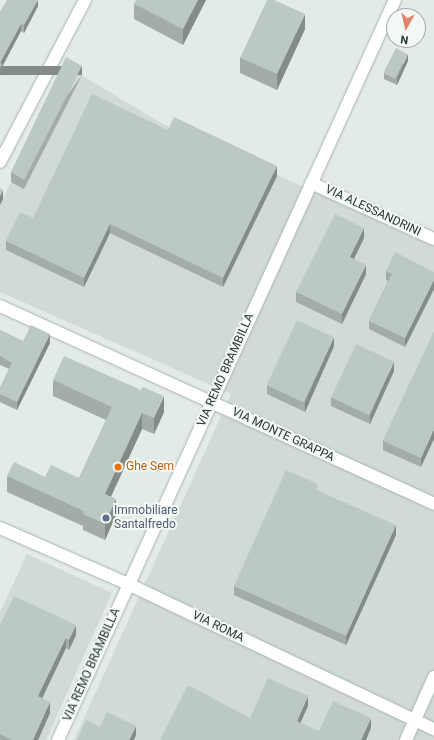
<!DOCTYPE html>
<html>
<head>
<meta charset="utf-8">
<style>
	body { margin:0 }
	#map { position:relative; width:434px; height:740px; overflow:hidden; background:#e3ebe7; font-family:Roboto,sans-serif }
	div>[style] { position:absolute }
	.built>* { inset:0; background:#d1dbd6 }
	.roads { filter:drop-shadow(0 0 1px #a6b2ae) drop-shadow(0 0 1px #a6b2ae) }
	.street>* { height:12px; margin:-6px; padding:0 6px; transform-origin:6px; border-radius:6px; background:#fff }
	.wall>* { inset:0; background:#a2aca8 }
	.shaded-wall>* { inset:0; background:#848c88; transform-origin:0 0 }
	.building>* { inset:0; background:#bcc8c3; transform-origin:0 0 }
	.dots>* { width:11px; height:11px; translate:-50% -50%; box-sizing:border-box; border:2px solid #f3f8f5; border-radius:50% }
	span { translate:-50% -50%; white-space:nowrap; text-align:center; line-height:1.15; -webkit-text-stroke:4px #f3f8f5; paint-order:stroke }
	.street-label { font-size:12px; color:#253a34 }
	.food-label { font-size:12px; color:#c56008 }
	.left { translate:0 -50%; text-align:left }
	.service-label { font-size:12px; color:#4e5e75 }
	.north { position:absolute; left:386px; top:8px; width:40px; height:40px; box-sizing:border-box; background:#f3f8f5; border:1px solid #a1aca8; border-radius:50%; rotate:188deg; font-size:11px; font-weight:700; line-height:16px; text-align:center; color:#253a34 }
	.north::after { content:''; display:block; margin:auto; width:14px; height:18px; background:#e1846b; clip-path:polygon(50% 0,100% 100%,50% 72%,0 100%) }
</style>
</head>
<body>
<div id="map">
	<div class="built">
		<i style="clip-path:polygon(66px 66px,163px 124px,434px 245px,434px 740px,74px 740px,231px 394px,0 292px,0 197px,3px 199px)"></i>
		<i style="clip-path:polygon(27px 554px,112px 593px,46px 740px,0 740px,0 612px)"></i>
	</div>
	<div class="roads">
		<div class="street">
			<i style="left:0;top:162px;width:183px;rotate:-62.3deg"></i>
			<i style="left:311px;top:183px;width:135px;rotate:24.5deg"></i>
			<i style="left:0;top:306px;width:477px;rotate:24.5deg"></i>
			<i style="left:0;top:528px;width:140px;rotate:23.6deg"></i>
			<i style="left:128px;top:584px;width:339px;rotate:25.4deg"></i>
			<i style="left:58px;top:740px;width:813px;rotate:-65.52deg"></i>
			<i style="left:406px;top:740px;width:69px;rotate:-66deg"></i>
		</div>
	</div>
	<div class="wall">
		<i style="clip-path:polygon(38px 0,38px 6px,24px 33px,21px 31px,2px 67px,2px 72px,0 12px)"></i>
		<i style="clip-path:polygon(206px 0,183px 45px,134px 19px,134px 4px)"></i>
		<i style="clip-path:polygon(305px 29px,277px 90px,240px 73px,240px 58px)"></i>
		<i style="clip-path:polygon(408px 61px,397px 85px,384px 79px,384px 73px)"></i>
		<i style="clip-path:polygon(82px 75px,24px 189px,11px 182px,11px 172px)"></i>
		<i style="clip-path:polygon(168px 130px,277px 176px,223px 287px,110px 233px,84px 287px,6px 250px,6px 241px,33px 218px)"></i>
		<i style="clip-path:polygon(364px 238px,354px 259px,366px 274px,342px 324px,296px 302px,296px 292px)"></i>
		<i style="clip-path:polygon(386px 271px,434px 272px,434px 289px,405px 347px,369px 329px,369px 321px,388px 281px,386px 280px)"></i>
		<i style="clip-path:polygon(0 330px,23px 341px,50px 343px,17px 410px,0 402px,0 388px,9px 369px,0 365px)"></i>
		<i style="clip-path:polygon(434px 332px,421px 467px,383px 450px,383px 441px)"></i>
		<i style="clip-path:polygon(334px 346px,305px 412px,267px 394px,267px 385px)"></i>
		<i style="clip-path:polygon(394px 371px,370px 424px,331px 406px,331px 397px)"></i>
		<i style="clip-path:polygon(53px 380px,164px 412px,154px 434px,142px 429px,111px 497px,116px 515px,105px 540px,83px 530px,83px 526px,7px 492px,7px 476px,79px 478px,106px 420px,53px 396px)"></i>
		<i style="clip-path:polygon(318px 491px,396px 535px,346px 645px,234px 595px,234px 586px)"></i>
		<i style="clip-path:polygon(0 625px,76px 635px,69px 650px,66px 648px,42px 698px,50px 713px,38px 740px,0 740px)"></i>
	</div>
	<div class="shaded-wall">
		<i style="clip-path:polygon(38px 0,38px 6px,24px 33px,24px 25px)"></i>
		<i style="clip-path:polygon(198px 0,206px 0,183px 45px,183px 29px)"></i>
		<i style="clip-path:polygon(305px 14px,305px 29px,277px 90px,277px 74px)"></i>
		<i style="clip-path:polygon(21px 24px,21px 31px,2px 67px,2px 72px,0 76px,0 63px)"></i>
		<i style="clip-path:polygon(408px 54px,408px 61px,397px 85px,397px 78px)"></i>
		<i style="left:82px;top:66px;width:9px;height:128px;rotate:90deg"></i>
		<i style="clip-path:polygon(277px 166px,277px 176px,223px 287px,223px 278px)"></i>
		<i style="clip-path:polygon(3px 190px,3px 199px,0 205px,0 196px)"></i>
		<i style="clip-path:polygon(110px 224px,110px 233px,84px 287px,84px 278px)"></i>
		<i style="clip-path:polygon(364px 228px,364px 238px,350px 267px,350px 257px)"></i>
		<i style="clip-path:polygon(366px 265px,366px 274px,342px 324px,342px 314px)"></i>
		<i style="clip-path:polygon(434px 280px,434px 289px,405px 347px,405px 338px)"></i>
		<i style="clip-path:polygon(50px 334px,50px 343px,17px 410px,17px 402px)"></i>
		<i style="clip-path:polygon(334px 337px,334px 346px,305px 412px,305px 402px)"></i>
		<i style="clip-path:polygon(394px 362px,394px 371px,370px 424px,370px 415px)"></i>
		<i style="clip-path:polygon(164px 396px,164px 412px,154px 434px,154px 418px)"></i>
		<i style="clip-path:polygon(142px 413px,142px 429px,105px 509px,105px 494px)"></i>
		<i style="clip-path:polygon(434px 429px,434px 439px,421px 467px,421px 458px)"></i>
		<i style="clip-path:polygon(116px 499px,116px 515px,105px 540px,105px 524px)"></i>
		<i style="clip-path:polygon(396px 525px,396px 535px,346px 645px,346px 636px)"></i>
		<i style="clip-path:polygon(76px 625px,76px 635px,69px 650px,69px 640px)"></i>
		<i style="clip-path:polygon(66px 638px,66px 648px,38px 707px,38px 696px)"></i>
		<i style="clip-path:polygon(308px 696px,308px 706px,297px 731px,297px 721px)"></i>
		<i style="clip-path:polygon(50px 702px,50px 713px,38px 740px,33px 740px)"></i>
		<i style="clip-path:polygon(371px 718px,371px 728px,366px 740px,361px 740px)"></i>
		<i style="clip-path:polygon(136px 726px,136px 735px,134px 740px,129px 740px)"></i>
	</div>
	<div class="building">
		<i style="clip-path:polygon(7px 0,38px 0,24px 25px,21px 24px,0 63px,0 12px)"></i>
		<i style="clip-path:polygon(136px 0,198px 0,183px 29px,134px 4px)"></i>
		<i style="clip-path:polygon(267px 0,274px 0,305px 14px,277px 74px,240px 58px)"></i>
		<i style="left:396px;top:48px;width:13px;height:28px;rotate:27deg"></i>
		<i style="clip-path:polygon(66px 57px,82px 66px,24px 180px,11px 172px)"></i>
		<i style="clip-path:polygon(0 63px,2px 64px,0 68px)"></i>
		<i style="clip-path:polygon(92px 94px,168px 130px,174px 117px,277px 166px,223px 278px,110px 224px,84px 278px,6px 241px,20px 212px,33px 218px)"></i>
		<i style="clip-path:polygon(0 188px,3px 190px,0 196px)"></i>
		<i style="clip-path:polygon(335px 214px,364px 228px,350px 257px,366px 265px,342px 314px,296px 292px)"></i>
		<i style="clip-path:polygon(395px 252px,434px 272px,434px 280px,405px 338px,369px 321px,392px 274px,386px 271px)"></i>
		<i style="left:297px;top:320px;width:41px;height:72px;rotate:25deg"></i>
		<i style="clip-path:polygon(31px 325px,50px 334px,17px 402px,0 394px,0 388px,12px 363px,0 356px,0 330px,23px 341px)"></i>
		<i style="clip-path:polygon(434px 332px,434px 429px,421px 458px,383px 441px)"></i>
		<i style="left:356px;top:344px;width:42px;height:59px;rotate:25deg"></i>
		<i style="clip-path:polygon(64px 356px,141px 390px,143px 387px,164px 396px,154px 418px,142px 413px,105px 494px,116px 499px,105px 524px,83px 514px,84px 511px,7px 476px,14px 462px,45px 477px,51px 465px,79px 478px,112px 407px,53px 380px)"></i>
		<i style="clip-path:polygon(286px 470px,318px 484px,316px 490px,396px 525px,346px 636px,234px 586px)"></i>
		<i style="clip-path:polygon(14px 596px,76px 625px,69px 640px,66px 638px,38px 696px,50px 702px,33px 740px,12px 740px,0 734px,0 625px)"></i>
		<i style="clip-path:polygon(268px 678px,308px 696px,297px 721px,319px 731px,333px 701px,371px 718px,361px 740px,160px 740px,188px 685px,250px 718px)"></i>
		<i style="clip-path:polygon(107px 712px,136px 726px,129px 740px,77px 740px,86px 720px,100px 727px)"></i>
	</div>
	<div class="dots">
		<i style="left:118px;top:467px;background:#e8710a"></i>
		<i style="left:106px;top:518px;background:#5c6f8a"></i>
	</div>
	<div class="street-label">
		<span style="left:373px;top:211px;rotate:25deg">VIA ALESSANDRINI</span>
		<span style="left:226px;top:370px;rotate:-66deg">VIA REMO BRAMBILLA</span>
		<span style="left:283px;top:435px;rotate:25deg">VIA MONTE GRAPPA</span>
		<span style="left:218px;top:627px;rotate:26deg">VIA ROMA</span>
		<span style="left:92px;top:665px;rotate:-66deg">VIA REMO BRAMBILLA</span>
	</div>
	<div class="food-label">
		<span class="left" style="left:126px;top:467px">Ghe Sem</span>
	</div>
	<div class="service-label">
		<span class="left" style="left:114px;top:518px">Immobiliare<br>Santalfredo</span>
	</div>
	<div class="north">N</div>
</div>
</body>
</html>
